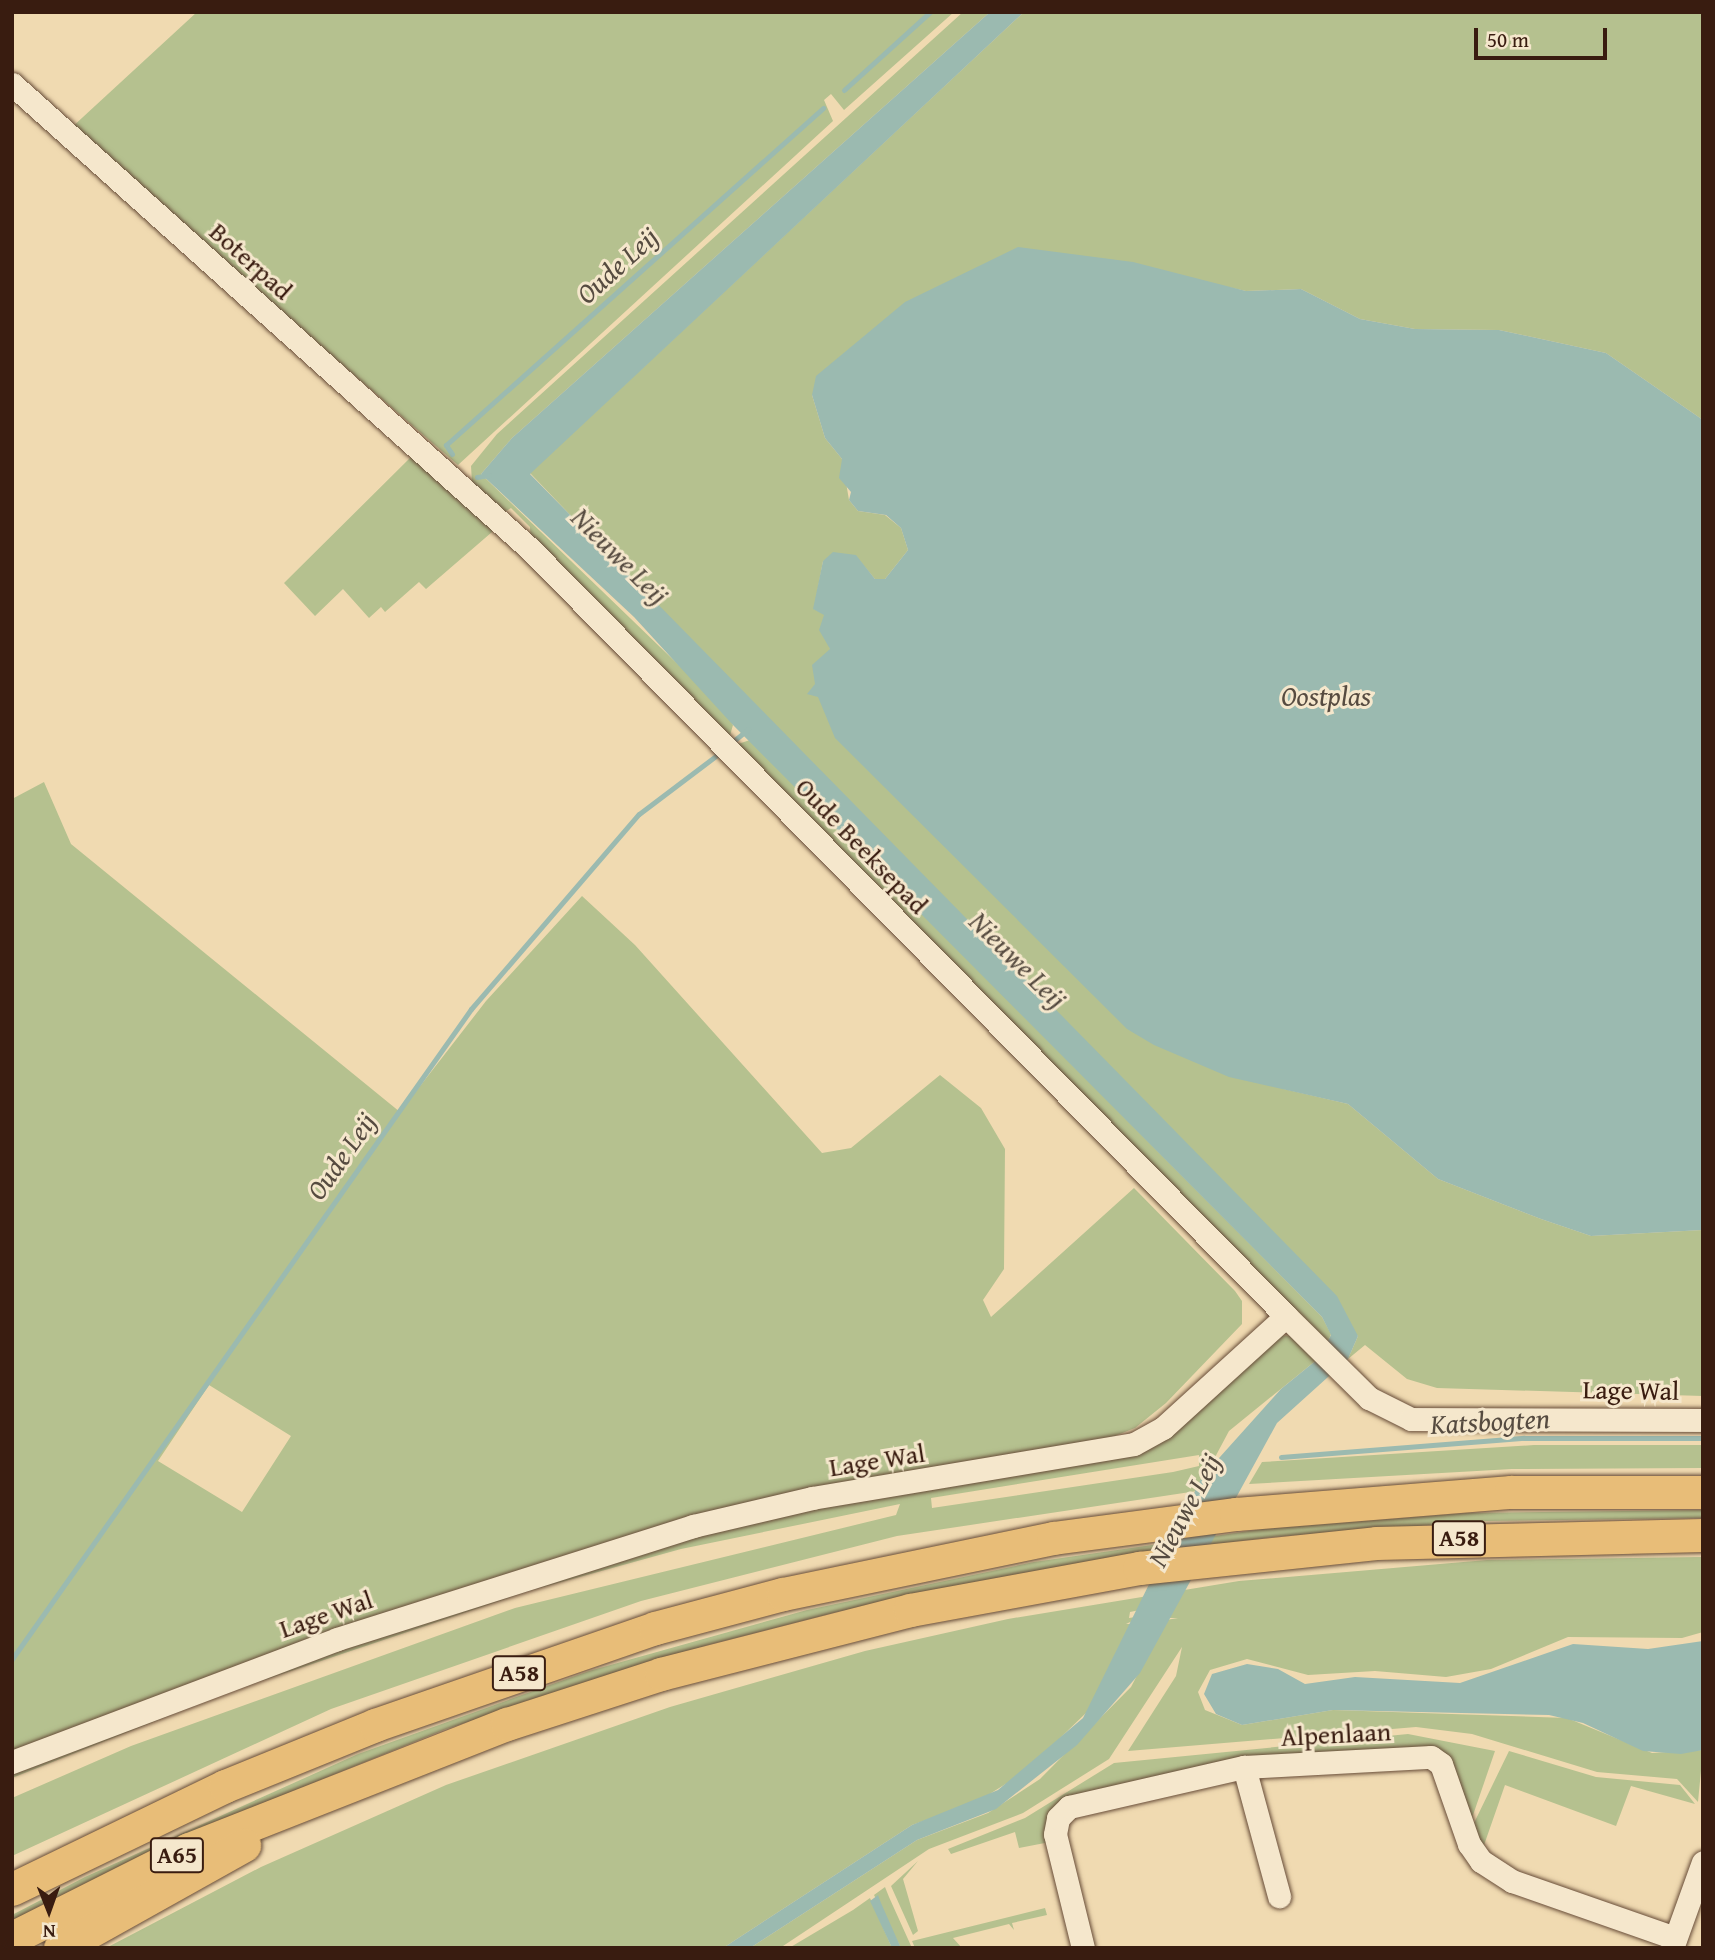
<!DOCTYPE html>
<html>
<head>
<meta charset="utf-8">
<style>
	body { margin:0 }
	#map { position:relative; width:1715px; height:1960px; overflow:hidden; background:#f0dab1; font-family:"Gentium Book Plus",serif }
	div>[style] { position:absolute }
	.green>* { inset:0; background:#b5c18f }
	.water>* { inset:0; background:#9bbab0 }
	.stream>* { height:5px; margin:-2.5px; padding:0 2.5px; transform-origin:2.5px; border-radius:2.5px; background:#9bbab0 }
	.roads { filter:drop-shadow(0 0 2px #674c38) drop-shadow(0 0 2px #674c38) }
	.minor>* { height:23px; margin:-11.5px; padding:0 11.5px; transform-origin:11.5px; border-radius:11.5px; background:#f5e7cc }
	.highway>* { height:33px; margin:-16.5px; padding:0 16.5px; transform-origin:16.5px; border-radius:16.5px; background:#e8bd78 }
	span { translate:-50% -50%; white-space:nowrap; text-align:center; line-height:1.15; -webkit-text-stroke:6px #f5e7cc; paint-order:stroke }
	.shield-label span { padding:2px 5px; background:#f5e7cc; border:2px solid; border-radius:5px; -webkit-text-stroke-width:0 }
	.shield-label { font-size:24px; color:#391c10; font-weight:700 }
	.street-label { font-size:26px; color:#391c10 }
	.water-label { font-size:28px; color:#564b40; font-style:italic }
	.frame { position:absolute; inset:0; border:14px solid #391c10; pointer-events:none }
	.north { position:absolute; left:14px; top:1876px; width:70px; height:70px; -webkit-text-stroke:5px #f5e7cc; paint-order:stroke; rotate:179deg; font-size:19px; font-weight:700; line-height:28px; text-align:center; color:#391c10 }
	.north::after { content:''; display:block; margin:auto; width:24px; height:32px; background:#391c10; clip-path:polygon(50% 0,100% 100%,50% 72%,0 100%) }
	.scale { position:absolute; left:1474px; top:28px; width:133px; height:32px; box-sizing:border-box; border:4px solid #391c10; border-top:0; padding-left:9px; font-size:21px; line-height:24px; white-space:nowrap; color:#391c10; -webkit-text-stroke:5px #f5e7cc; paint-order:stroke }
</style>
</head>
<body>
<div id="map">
	<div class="green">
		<i style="clip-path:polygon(197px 12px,954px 12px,844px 110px,831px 94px,824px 100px,833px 121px,458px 465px,70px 129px)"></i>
		<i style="clip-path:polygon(963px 12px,990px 12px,512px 438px,481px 474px,720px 705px,733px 725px,729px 739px,531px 543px,530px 527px,511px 508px,503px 513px,472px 482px,471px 466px,497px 434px)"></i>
		<i style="clip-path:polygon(1024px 12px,1703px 12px,1703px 420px,1606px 353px,1499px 330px,1415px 329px,1360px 319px,1301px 289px,1246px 291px,1195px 280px,812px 395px,825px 438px,842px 459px,849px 500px,858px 511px,885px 515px,901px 528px,908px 550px,885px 579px,875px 579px,855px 555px,823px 561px,814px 609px,824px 614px,830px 649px,1284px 1089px,1348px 1104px,1438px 1179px,1541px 1219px,1591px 1236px,1703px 1230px,1703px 1396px,1437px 1388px,1407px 1379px,1365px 1345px,1348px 1359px,1358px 1336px,530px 473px)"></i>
		<i style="clip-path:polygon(411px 457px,499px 526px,426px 589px,419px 582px,385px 612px,381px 607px,369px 618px,343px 589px,315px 616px,284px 583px)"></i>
		<i style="clip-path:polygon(750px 740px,1322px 1317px,1331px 1334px,1326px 1347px,735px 745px)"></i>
		<i style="clip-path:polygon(evenodd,44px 782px,71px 844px,400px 1112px,486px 1001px,582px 896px,635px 945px,822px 1153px,851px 1148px,940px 1075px,981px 1108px,1005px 1149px,1004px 1269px,983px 1300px,991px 1317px,1134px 1188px,1235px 1291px,1242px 1301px,1242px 1324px,1166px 1403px,1135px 1428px,1107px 1439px,867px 1480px,12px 1754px,12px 799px,44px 782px,209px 1385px,291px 1436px,242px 1512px,158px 1461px,209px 1385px)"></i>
		<i style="clip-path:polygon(evenodd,1276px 1335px,1293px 1336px,1319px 1358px,1229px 1431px,1197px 1491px,897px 1536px,641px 1601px,331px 1709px,12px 1856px,12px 1798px,131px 1746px,515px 1608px,896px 1515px,900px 1504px,681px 1549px,529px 1591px,229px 1692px,12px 1778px,12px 1769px,305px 1657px,739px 1521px,1101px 1460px,1276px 1335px,1199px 1455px,1199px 1466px,1173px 1472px,932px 1508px,931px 1498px,1199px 1455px)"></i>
		<i style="clip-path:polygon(1534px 1445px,1703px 1445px,1703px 1468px,1512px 1469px,1249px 1484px,1262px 1462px)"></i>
		<i style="clip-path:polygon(1703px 1510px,1703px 1518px,1485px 1521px,1272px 1537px,1140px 1554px,837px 1612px,708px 1645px,446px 1729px,249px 1809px,12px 1926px,12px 1915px,85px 1877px,358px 1754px,589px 1671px,807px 1610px,1034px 1562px,1263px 1529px,1466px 1513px)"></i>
		<i style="clip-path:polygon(1703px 1557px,1703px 1632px,1682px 1638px,1568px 1637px,1491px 1669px,1446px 1677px,1375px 1671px,1308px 1675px,1247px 1659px,1210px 1670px,1198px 1692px,1205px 1710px,1242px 1725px,1333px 1710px,1567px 1718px,1652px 1753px,1703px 1750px,1698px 1802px,1677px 1779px,1597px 1772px,1472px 1734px,1416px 1727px,1128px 1751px,1176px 1676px,1182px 1647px,1109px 1759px,1023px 1813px,929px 1849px,780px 1948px,750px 1948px,917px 1840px,988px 1813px,1040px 1779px,1131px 1687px,1166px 1620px,1178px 1618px,1167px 1618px,1173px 1603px,1130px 1612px,1129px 1618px,1143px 1616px,1126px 1624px,1134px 1624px,1088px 1711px,1026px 1771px,977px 1802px,912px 1825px,723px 1948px,106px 1948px,261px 1867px,446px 1785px,670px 1707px,865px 1651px,1008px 1619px,1239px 1581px,1487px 1560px)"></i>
		<i style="clip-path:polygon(1408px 1734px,1495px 1751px,1472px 1818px,1457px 1774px,1442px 1757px,1076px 1797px,1050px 1842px,1019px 1848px,1015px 1832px,951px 1854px,948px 1849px,1025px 1818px,1114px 1763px)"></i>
		<i style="clip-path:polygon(1509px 1751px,1596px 1777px,1680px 1785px,1695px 1804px,1631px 1786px,1616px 1826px,1505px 1785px,1483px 1848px,1474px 1823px)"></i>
		<i style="clip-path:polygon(918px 1861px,903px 1879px,918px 1931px,913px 1935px,891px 1886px)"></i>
		<i style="clip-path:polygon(885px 1887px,889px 1897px,912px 1948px,901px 1948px,874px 1895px)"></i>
		<i style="clip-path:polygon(870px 1898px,892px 1948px,789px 1948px,853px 1910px)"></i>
		<i style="clip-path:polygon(1045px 1908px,1047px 1915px,1012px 1923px,1014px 1930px,1009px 1924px,953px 1938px,962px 1948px,915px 1948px,912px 1941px)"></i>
	</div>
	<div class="water">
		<i style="clip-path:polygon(990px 12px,1024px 12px,530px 474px,1337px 1296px,1358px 1336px,1348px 1359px,1277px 1423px,1140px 1673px,1077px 1745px,996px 1809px,917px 1840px,750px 1948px,723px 1948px,912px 1825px,998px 1790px,1083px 1718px,1202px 1477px,1281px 1389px,1319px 1358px,1331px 1335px,1322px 1317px,733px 725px,634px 617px,481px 474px,512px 438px)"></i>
		<i style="clip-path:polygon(1018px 247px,1133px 262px,1246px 291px,1301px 289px,1360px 319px,1415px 329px,1499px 330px,1606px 353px,1703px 420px,1703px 1230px,1591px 1236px,1541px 1219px,1438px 1179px,1348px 1104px,1229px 1077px,1154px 1045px,1127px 1029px,835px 738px,818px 697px,807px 694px,815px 684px,812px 665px,830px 649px,819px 630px,824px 615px,813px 609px,823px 561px,833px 552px,856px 555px,875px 579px,885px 579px,908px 550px,901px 528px,886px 515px,858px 511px,849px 500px,851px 492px,839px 478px,842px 459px,825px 438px,812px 395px,816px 376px,905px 302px)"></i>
		<i style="clip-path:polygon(1703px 1641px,1703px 1750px,1681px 1754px,1643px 1751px,1583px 1723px,1549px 1715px,1333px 1710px,1242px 1725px,1216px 1714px,1204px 1694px,1212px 1674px,1247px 1664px,1278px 1669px,1305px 1684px,1355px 1677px,1460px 1683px,1573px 1644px,1648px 1649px)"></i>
		<i style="clip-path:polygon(878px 1895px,881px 1903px,901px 1948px,892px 1948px,870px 1901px)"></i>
	</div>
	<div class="stream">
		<i style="left:844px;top:90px;width:116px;rotate:-42.2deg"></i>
		<i style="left:452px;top:454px;width:11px;rotate:-124deg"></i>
		<i style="left:446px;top:445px;width:506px;rotate:-41.79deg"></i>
		<i style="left:477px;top:477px;width:12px;rotate:-9deg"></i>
		<i style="left:731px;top:743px;width:22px;rotate:-39deg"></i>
		<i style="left:1281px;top:1457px;width:244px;rotate:-4.5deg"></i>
		<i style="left:1524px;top:1438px;width:179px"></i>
		<i style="left:12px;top:1659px;width:796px;rotate:-54.77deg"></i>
		<i style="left:471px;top:1009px;width:257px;rotate:-49.3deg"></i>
		<i style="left:639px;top:814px;width:103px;rotate:-37.1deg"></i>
	</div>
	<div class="roads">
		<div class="minor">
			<i style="left:12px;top:84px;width:696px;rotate:41.91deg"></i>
			<i style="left:530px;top:549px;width:1077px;rotate:45.41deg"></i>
			<i style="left:12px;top:1762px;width:347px;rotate:-20.7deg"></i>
			<i style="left:337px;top:1639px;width:374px;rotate:-17.6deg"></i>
			<i style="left:693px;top:1526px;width:122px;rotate:-13.2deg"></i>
			<i style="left:812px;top:1498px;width:326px;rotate:-9.5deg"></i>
			<i style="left:1134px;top:1444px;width:33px;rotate:-29deg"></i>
			<i style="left:1163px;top:1428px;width:166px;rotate:-42.3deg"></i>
			<i style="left:1286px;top:1316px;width:117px;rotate:44.7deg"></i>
			<i style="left:1369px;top:1398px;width:47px;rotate:26.6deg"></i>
			<i style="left:1411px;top:1419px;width:292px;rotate:0.2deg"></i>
			<i style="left:1244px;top:1767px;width:134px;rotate:74.8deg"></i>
			<i style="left:1083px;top:1948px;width:117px;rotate:-103.8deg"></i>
			<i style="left:1055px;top:1834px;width:16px;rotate:-79deg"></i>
			<i style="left:1058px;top:1818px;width:16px;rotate:-45deg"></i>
			<i style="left:1069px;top:1807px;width:180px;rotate:-12.9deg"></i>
			<i style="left:1244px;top:1767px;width:187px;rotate:-3.1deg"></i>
			<i style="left:1431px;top:1757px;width:12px;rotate:35deg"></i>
			<i style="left:1441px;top:1764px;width:85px;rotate:70.7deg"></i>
			<i style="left:1469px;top:1844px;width:21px;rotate:55deg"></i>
			<i style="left:1481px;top:1861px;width:37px;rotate:33deg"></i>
			<i style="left:1512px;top:1881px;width:173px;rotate:19.3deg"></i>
			<i style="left:1672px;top:1948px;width:91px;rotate:-70.2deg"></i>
		</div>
		<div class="highway">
			<i style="left:12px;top:1889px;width:237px;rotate:-25.8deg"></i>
			<i style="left:225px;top:1786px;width:162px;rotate:-22.1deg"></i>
			<i style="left:375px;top:1725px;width:296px;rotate:-19.1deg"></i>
			<i style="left:655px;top:1628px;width:132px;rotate:-14.9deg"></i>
			<i style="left:783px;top:1594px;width:276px;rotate:-11.7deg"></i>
			<i style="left:1053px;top:1538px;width:185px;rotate:-7.5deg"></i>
			<i style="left:1236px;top:1514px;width:276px;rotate:-4.6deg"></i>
			<i style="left:1511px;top:1492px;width:192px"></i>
			<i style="left:12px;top:1938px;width:198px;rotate:-26.7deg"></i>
			<i style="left:189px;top:1849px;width:342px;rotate:-21.5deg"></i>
			<i style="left:507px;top:1724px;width:162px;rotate:-18deg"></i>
			<i style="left:661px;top:1674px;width:257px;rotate:-14.4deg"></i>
			<i style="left:910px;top:1610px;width:233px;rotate:-10.4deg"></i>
			<i style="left:1139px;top:1568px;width:238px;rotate:-6deg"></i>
			<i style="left:1376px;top:1543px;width:327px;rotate:-1.4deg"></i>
			<i style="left:60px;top:1948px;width:211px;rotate:-29.2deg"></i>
		</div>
	</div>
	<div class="shield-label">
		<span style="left:1459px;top:1538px">A58</span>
		<span style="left:519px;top:1673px">A58</span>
		<span style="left:177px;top:1855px">A65</span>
	</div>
	<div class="street-label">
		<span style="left:251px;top:261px;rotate:42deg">Boterpad</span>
		<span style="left:862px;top:846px;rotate:46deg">Oude Beeksepad</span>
		<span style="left:1631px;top:1390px;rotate:1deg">Lage Wal</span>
		<span style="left:877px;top:1460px;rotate:-9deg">Lage Wal</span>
		<span style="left:326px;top:1614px;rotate:-19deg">Lage Wal</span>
		<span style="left:1336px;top:1734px;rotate:-3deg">Alpenlaan</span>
	</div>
	<div class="water-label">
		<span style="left:617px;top:265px;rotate:-42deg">Oude Leij</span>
		<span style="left:620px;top:556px;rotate:45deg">Nieuwe Leij</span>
		<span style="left:1326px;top:696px">Oostplas</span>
		<span style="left:1018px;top:960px;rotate:45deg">Nieuwe Leij</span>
		<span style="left:341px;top:1156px;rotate:-55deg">Oude Leij</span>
		<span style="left:1490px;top:1421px;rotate:-3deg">Katsbogten</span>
		<span style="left:1184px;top:1510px;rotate:-62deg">Nieuwe Leij</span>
	</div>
	<div class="frame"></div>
	<div class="north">N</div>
	<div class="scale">50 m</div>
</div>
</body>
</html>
